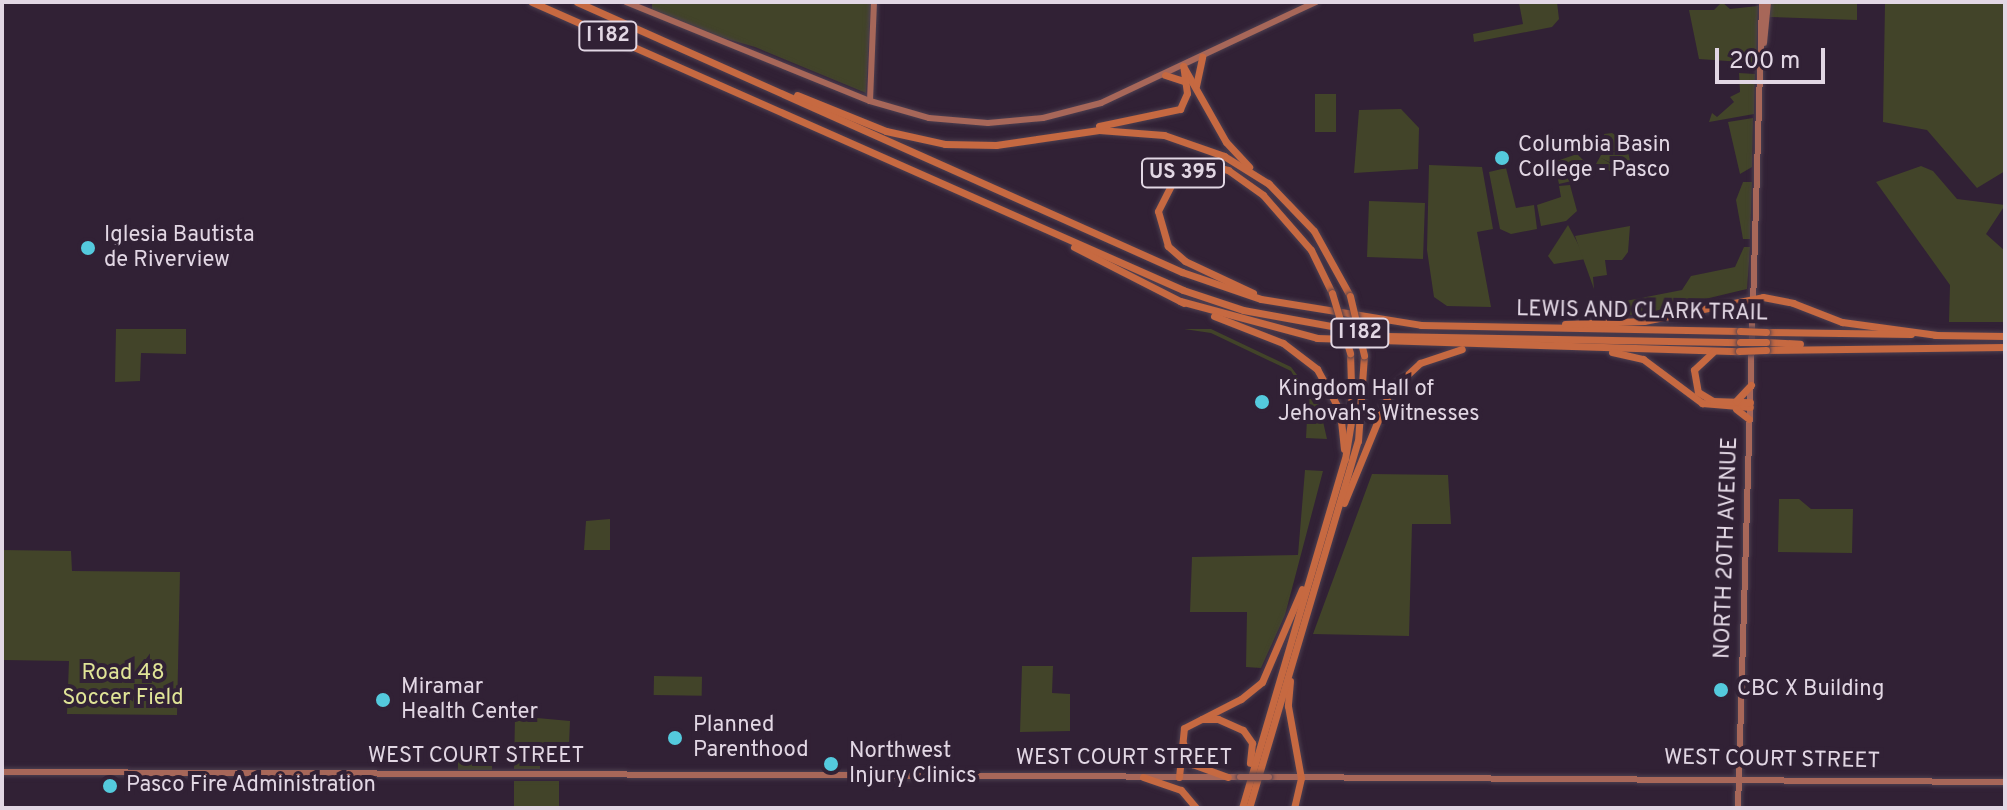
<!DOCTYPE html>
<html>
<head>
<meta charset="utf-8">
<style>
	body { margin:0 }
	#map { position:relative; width:2007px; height:810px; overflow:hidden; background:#312135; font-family:Overpass,sans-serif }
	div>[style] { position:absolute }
	.green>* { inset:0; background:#424429; transform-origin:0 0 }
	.roads { filter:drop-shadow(0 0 2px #4d3f50) drop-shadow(0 0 2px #4d3f50) }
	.major>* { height:6px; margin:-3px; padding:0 3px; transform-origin:3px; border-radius:3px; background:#a76759 }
	.highway>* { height:7px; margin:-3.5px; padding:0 3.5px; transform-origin:3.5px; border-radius:3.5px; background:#c66941 }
	.bridges { filter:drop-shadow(0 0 2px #4d3f50) drop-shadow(0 0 2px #4d3f50) }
	.major-bridge>* { height:6px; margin:-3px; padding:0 3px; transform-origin:3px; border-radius:3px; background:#a76759 }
	.highway-bridge>* { height:7px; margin:-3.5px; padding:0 3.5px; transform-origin:3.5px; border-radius:3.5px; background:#c66941 }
	.dots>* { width:22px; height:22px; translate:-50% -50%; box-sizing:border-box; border:4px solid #312135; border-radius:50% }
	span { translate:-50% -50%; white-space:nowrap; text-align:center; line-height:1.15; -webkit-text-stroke:8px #312135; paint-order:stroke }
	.shield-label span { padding:2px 6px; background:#312135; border:2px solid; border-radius:6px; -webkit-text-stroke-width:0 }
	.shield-label { font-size:20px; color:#e2d7e4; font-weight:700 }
	.poi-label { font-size:22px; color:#e2d7e4 }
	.left { translate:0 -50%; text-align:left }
	.street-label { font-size:22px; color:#e2d7e4 }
	.park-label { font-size:22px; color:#e0e497 }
	.frame { position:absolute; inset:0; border:4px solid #e2d7e4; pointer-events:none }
	.scale { position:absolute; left:1715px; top:48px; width:110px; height:36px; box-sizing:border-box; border:4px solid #e2d7e4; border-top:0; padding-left:10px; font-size:24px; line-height:28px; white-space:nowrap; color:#e2d7e4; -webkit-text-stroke:6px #312135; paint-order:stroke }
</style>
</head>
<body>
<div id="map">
	<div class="green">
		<i style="clip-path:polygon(652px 2px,871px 2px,866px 93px,755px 47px,699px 31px,652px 10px)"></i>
		<i style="clip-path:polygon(1557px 2px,1559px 19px,1552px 27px,1474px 42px,1473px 34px,1523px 24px,1519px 3px)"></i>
		<i style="clip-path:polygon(1722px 2px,1730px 9px,1758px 6px,1756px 63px,1699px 59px,1689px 10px,1714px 10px)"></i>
		<i style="clip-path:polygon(1770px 2px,1857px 2px,1857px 20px,1770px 17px)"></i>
		<i style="clip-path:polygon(2005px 2px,2005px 171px,1977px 188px,1927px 130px,1883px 122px,1885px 4px,1880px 2px)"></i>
		<i style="clip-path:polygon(1739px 73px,1755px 74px,1754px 114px,1709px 122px,1712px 113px,1717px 117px,1734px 102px,1730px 97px,1740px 92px)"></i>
		<i style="left:1315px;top:94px;width:21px;height:38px"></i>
		<i style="clip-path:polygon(1401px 109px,1419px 128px,1418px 169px,1354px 173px,1359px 110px)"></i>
		<i style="clip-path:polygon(1753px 118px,1752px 167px,1740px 174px,1728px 122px)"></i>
		<i style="clip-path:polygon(1612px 133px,1625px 141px,1624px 154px,1628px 152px,1630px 161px,1622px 159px,1618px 166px,1601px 158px,1617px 167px,1614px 173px,1596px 164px,1601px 155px,1618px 151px,1593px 152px,1606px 144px,1604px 134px)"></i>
		<i style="clip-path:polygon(1577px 154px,1590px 167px,1580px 179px,1559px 184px,1554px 162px)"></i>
		<i style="clip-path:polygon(1429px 165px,1482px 167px,1493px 229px,1477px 232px,1491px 307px,1447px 306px,1434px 297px,1427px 250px)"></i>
		<i style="clip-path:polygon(1921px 166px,1933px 171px,1957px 199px,2005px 205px,1986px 234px,2005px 251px,2005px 322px,1949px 322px,1950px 285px,1876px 182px)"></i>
		<i style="clip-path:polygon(1506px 168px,1516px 208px,1534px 205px,1537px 229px,1511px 234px,1500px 229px,1489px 172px)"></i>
		<i style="clip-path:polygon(1743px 182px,1752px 182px,1750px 239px,1743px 239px,1736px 200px)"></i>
		<i style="clip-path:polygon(1570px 185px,1577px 211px,1566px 221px,1541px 226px,1537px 205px,1561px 197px,1559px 186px)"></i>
		<i style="left:1369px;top:201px;width:56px;height:56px;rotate:2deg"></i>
		<i style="clip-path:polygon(1568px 225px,1586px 259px,1554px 264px,1548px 256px)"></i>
		<i style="clip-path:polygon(1630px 226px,1628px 252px,1622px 260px,1605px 260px,1607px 275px,1593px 277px,1594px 289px,1575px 236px)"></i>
		<i style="clip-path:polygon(1744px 247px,1750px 247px,1747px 289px,1638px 315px,1599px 314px,1605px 305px,1682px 290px,1691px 276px,1735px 267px)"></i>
		<i style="clip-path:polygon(116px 329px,186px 329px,186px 354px,141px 353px,140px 381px,115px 382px)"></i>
		<i style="clip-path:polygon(1184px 329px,1211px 329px,1291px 367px,1319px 404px,1327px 439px,1306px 438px,1308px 400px,1291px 371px,1211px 333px)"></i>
		<i style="clip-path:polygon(1305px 470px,1323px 471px,1285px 615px,1261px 668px,1246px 667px,1247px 612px,1190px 612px,1192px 557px,1298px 555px)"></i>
		<i style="clip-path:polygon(1372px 474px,1448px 475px,1451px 524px,1412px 524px,1409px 636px,1313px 634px)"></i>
		<i style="clip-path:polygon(1779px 499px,1799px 499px,1811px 509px,1853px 509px,1852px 553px,1778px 552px)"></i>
		<i style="clip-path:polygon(610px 519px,610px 550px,584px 550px,586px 521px)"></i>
		<i style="clip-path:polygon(2px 550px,71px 551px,72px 571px,180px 572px,177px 715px,67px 714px,69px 661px,2px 660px)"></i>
		<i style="clip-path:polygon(1022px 666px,1053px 666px,1052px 693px,1070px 694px,1070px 731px,1020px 732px)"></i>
		<i style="left:654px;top:676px;width:48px;height:19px;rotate:1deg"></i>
		<i style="clip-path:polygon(515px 716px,570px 721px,569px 745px,540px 745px,540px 769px,514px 769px)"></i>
		<i style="left:458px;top:743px;width:34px;height:27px"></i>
		<i style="left:559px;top:781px;width:27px;height:45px;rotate:90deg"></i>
	</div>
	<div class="roads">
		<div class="major">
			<i style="left:626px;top:2px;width:263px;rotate:22.1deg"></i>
			<i style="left:870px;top:101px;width:61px;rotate:16.1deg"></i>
			<i style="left:929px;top:118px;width:59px;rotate:4.8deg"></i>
			<i style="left:988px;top:123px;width:55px;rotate:-5.2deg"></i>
			<i style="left:1043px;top:118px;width:60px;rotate:-14.5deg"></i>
			<i style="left:1101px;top:103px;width:238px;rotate:-25.2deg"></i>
			<i style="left:1764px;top:43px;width:41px;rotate:-84.4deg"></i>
			<i style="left:870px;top:101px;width:99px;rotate:-87.7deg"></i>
			<i style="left:2px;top:772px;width:1238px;rotate:0.23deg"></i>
			<i style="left:1269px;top:777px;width:736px;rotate:0.39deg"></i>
			<i style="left:1738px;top:808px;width:806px;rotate:-88.29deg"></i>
		</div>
		<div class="highway">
			<i style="left:532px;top:2px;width:712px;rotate:23.86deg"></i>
			<i style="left:1183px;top:290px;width:63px;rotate:18.4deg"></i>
			<i style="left:1243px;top:310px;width:145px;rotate:10.3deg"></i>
			<i style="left:1386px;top:336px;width:354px;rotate:1deg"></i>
			<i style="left:577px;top:2px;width:663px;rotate:24.05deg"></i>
			<i style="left:1182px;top:272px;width:83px;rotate:18.9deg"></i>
			<i style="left:1261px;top:299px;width:162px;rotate:9.2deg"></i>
			<i style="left:1421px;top:325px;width:319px;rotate:1.1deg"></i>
			<i style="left:1183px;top:66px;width:87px;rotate:60.5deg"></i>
			<i style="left:1226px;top:142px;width:34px;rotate:47deg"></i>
			<i style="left:1165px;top:75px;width:20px;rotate:18deg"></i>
			<i style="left:1196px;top:86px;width:30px;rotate:-78deg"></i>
			<i style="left:797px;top:95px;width:96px;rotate:22deg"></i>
			<i style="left:886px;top:131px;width:60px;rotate:12.4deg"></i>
			<i style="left:945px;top:144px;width:51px;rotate:1.1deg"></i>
			<i style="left:996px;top:145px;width:104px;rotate:-8.3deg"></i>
			<i style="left:1099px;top:130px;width:65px;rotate:4.4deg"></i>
			<i style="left:1164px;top:135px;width:64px;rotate:19.3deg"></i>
			<i style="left:1224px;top:156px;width:53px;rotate:31.9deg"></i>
			<i style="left:1099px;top:126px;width:83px;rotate:-11.9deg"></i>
			<i style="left:1180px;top:109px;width:17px;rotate:-66deg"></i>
			<i style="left:1187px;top:93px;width:27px;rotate:-98deg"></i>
			<i style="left:1268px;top:183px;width:66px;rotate:46.2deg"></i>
			<i style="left:1314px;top:231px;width:74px;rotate:61deg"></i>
			<i style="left:1074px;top:247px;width:123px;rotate:27deg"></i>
			<i style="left:1253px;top:293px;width:75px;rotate:-154.8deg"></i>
			<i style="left:1185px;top:261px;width:23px;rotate:-139deg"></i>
			<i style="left:1168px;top:246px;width:36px;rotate:-106deg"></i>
			<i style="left:1158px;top:211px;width:34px;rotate:-63deg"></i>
			<i style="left:1173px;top:181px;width:15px;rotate:-37deg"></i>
			<i style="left:1185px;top:172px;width:29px;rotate:-12deg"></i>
			<i style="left:1213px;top:166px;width:16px;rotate:15deg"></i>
			<i style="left:1228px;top:170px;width:43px;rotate:35.5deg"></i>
			<i style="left:1263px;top:195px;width:73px;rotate:48.9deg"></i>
			<i style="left:1311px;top:250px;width:48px;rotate:64deg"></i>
			<i style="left:1180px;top:301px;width:142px;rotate:15.1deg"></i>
			<i style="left:1317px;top:338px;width:422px;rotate:1.8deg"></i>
			<i style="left:1214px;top:316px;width:74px;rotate:21.4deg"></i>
			<i style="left:1283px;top:343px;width:43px;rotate:37.4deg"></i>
			<i style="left:1317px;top:369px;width:48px;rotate:61.3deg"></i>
			<i style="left:1340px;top:411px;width:38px;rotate:84deg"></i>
			<i style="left:1565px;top:324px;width:79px;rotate:-2.2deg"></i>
			<i style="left:1644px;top:321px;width:121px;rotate:-11.4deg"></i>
			<i style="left:1763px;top:297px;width:31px;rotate:11deg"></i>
			<i style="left:1793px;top:303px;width:53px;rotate:21.2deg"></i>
			<i style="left:1842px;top:322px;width:96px;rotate:7.8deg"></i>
			<i style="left:1766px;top:332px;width:145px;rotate:0.8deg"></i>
			<i style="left:1935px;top:335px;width:70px;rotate:0.8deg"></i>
			<i style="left:1766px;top:342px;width:34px;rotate:3deg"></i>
			<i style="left:1766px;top:350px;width:239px;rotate:-0.7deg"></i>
			<i style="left:1612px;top:352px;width:32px;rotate:13deg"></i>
			<i style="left:1643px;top:359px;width:74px;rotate:36.7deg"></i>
			<i style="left:1702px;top:403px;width:48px;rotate:4.8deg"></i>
			<i style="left:1713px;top:352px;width:26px;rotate:137deg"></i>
			<i style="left:1694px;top:370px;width:22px;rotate:80deg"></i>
			<i style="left:1698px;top:392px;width:17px;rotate:31deg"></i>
			<i style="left:1713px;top:401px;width:37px;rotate:2deg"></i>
			<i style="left:1736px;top:401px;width:22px;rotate:-47deg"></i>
			<i style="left:1736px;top:409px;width:16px;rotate:38deg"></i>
			<i style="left:1344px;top:503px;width:121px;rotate:-67.7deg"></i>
			<i style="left:1390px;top:391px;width:41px;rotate:-43deg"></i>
			<i style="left:1420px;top:363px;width:44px;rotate:-18.4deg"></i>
			<i style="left:1290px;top:681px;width:25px;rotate:95deg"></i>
			<i style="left:1288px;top:706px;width:73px;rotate:79.8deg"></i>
			<i style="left:1301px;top:778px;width:31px;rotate:103deg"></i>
			<i style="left:1202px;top:719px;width:16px"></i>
			<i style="left:1218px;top:719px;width:27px;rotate:24deg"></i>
			<i style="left:1243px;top:730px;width:16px;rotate:55deg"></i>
			<i style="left:1252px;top:743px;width:20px;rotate:96deg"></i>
			<i style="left:1183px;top:743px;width:23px;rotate:67deg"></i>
			<i style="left:1192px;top:764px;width:38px;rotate:20deg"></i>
			<i style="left:1143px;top:777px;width:40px;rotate:18.9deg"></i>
			<i style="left:1181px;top:790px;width:23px;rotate:50deg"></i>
			<i style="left:1179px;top:777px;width:49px;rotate:-84.2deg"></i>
			<i style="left:1184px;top:728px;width:64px;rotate:-27deg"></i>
			<i style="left:1241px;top:699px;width:27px;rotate:-39deg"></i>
			<i style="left:1262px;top:682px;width:101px;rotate:-66.7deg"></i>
			<i style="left:1242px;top:808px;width:364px;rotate:-73.6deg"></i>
			<i style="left:1345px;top:459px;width:44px;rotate:-80.8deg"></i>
			<i style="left:1352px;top:416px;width:63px;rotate:-91.8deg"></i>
			<i style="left:1249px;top:808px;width:383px;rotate:-73.5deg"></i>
			<i style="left:1358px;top:441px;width:86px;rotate:-86deg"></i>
		</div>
	</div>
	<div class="bridges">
		<div class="major-bridge">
			<i style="left:1240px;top:777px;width:29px"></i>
		</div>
		<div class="highway-bridge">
			<i style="left:1332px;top:293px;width:63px;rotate:73.3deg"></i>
			<i style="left:1350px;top:296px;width:61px;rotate:76.7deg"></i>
			<i style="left:1740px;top:331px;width:26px;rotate:2deg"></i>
			<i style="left:1740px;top:342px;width:26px"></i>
			<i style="left:1739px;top:351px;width:27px;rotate:-2deg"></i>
		</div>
	</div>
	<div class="dots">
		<i style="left:1502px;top:158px;background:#54cadd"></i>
		<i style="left:88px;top:248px;background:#54cadd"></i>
		<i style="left:1262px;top:402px;background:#54cadd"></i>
		<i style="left:1721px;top:690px;background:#54cadd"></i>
		<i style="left:383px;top:700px;background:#54cadd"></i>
		<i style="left:675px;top:738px;background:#54cadd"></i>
		<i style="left:831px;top:764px;background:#54cadd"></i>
		<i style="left:110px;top:786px;background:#54cadd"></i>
	</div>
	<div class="shield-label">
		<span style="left:608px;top:36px">I 182</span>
		<span style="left:1183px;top:173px">US 395</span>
		<span style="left:1360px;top:333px">I 182</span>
	</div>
	<div class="poi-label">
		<span class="left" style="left:1518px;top:158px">Columbia Basin<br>College - Pasco</span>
		<span class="left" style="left:104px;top:248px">Iglesia Bautista<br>de Riverview</span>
		<span class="left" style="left:1278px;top:402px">Kingdom Hall of<br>Jehovah's Witnesses</span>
		<span class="left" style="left:401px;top:700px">Miramar<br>Health Center</span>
		<span class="left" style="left:1737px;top:690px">CBC X Building</span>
		<span class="left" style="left:693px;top:738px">Planned<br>Parenthood</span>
		<span class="left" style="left:849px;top:764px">Northwest<br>Injury Clinics</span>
		<span class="left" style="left:126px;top:786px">Pasco Fire Administration</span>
	</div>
	<div class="street-label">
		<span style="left:1642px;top:312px;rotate:1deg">LEWIS AND CLARK TRAIL</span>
		<span style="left:1727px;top:548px;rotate:-88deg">NORTH 20TH AVENUE</span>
		<span style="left:476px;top:757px">WEST COURT STREET</span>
		<span style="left:1124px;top:759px">WEST COURT STREET</span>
		<span style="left:1772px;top:760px;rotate:1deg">WEST COURT STREET</span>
	</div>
	<div class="park-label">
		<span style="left:123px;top:686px">Road 48<br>Soccer Field</span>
	</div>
	<div class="frame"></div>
	<div class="scale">200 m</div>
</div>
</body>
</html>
